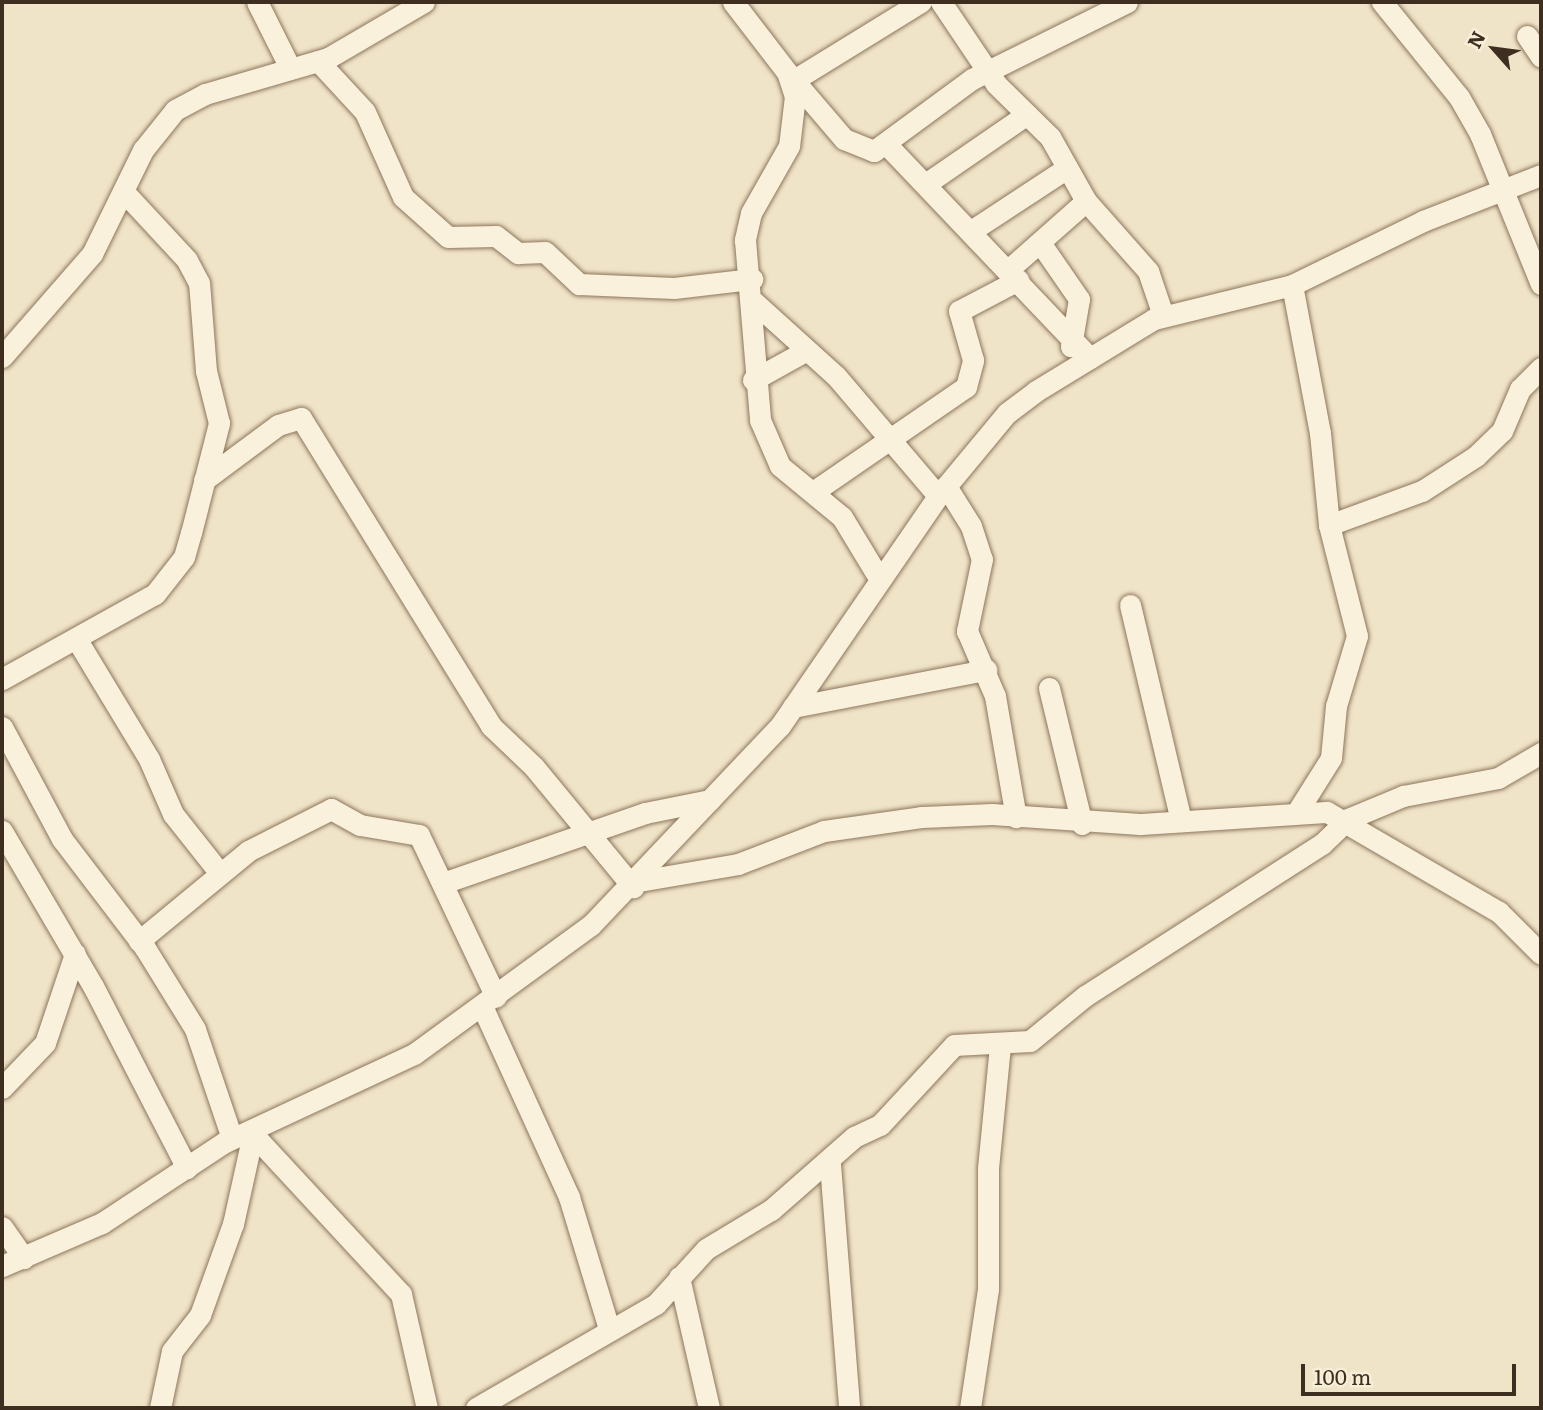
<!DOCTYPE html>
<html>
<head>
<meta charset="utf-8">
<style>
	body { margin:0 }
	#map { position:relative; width:1543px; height:1410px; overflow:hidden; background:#f0e4c8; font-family:Literata,serif }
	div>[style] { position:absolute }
	.roads { filter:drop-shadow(0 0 2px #8d765c) drop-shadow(0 0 2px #8d765c) }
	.minor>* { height:21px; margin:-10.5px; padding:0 10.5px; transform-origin:10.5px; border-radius:10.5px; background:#faf1dc }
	span { translate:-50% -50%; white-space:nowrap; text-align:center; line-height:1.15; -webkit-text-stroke:5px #f7eed8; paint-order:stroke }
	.frame { position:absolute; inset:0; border:4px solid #3d2e20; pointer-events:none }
	.north { position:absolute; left:1459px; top:14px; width:70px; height:70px; -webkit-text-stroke:5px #f7eed8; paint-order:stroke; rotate:298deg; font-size:19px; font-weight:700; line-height:28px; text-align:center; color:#3d2e20 }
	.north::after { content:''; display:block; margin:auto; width:24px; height:32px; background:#3d2e20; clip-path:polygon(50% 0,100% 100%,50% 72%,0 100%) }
	.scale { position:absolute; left:1301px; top:1364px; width:215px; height:32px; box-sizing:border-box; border:4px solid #3d2e20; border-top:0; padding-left:9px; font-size:21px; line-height:24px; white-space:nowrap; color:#3d2e20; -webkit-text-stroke:5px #f7eed8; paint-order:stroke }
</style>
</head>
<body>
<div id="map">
	<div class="roads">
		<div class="minor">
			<i style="left:257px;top:2px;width:74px;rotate:63.4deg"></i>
			<i style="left:733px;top:2px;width:88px;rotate:52.4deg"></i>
			<i style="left:787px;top:72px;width:25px;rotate:72deg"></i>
			<i style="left:795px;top:96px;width:50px;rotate:96.8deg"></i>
			<i style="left:789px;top:146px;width:77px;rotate:119.6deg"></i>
			<i style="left:751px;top:213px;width:28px;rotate:103deg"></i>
			<i style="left:745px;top:240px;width:181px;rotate:85.2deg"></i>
			<i style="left:760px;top:420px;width:50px;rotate:66.5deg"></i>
			<i style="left:780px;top:466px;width:80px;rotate:39.4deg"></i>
			<i style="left:842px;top:517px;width:71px;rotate:58.8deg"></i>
			<i style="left:941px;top:2px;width:99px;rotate:56.1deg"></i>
			<i style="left:996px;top:84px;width:76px;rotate:44.5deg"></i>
			<i style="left:1050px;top:137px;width:73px;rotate:60.6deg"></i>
			<i style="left:1086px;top:201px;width:94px;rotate:48.5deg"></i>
			<i style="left:1148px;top:271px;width:46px;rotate:71.2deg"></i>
			<i style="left:1382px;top:2px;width:122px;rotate:51deg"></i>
			<i style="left:1459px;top:97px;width:43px;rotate:60.4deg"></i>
			<i style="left:1480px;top:134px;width:162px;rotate:67.9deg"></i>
			<i style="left:1527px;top:36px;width:25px;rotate:56deg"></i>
			<i style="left:318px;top:61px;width:69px;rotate:47.3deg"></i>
			<i style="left:365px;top:112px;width:93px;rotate:65.9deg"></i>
			<i style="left:403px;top:197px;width:60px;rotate:41.6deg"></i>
			<i style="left:448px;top:237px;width:48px;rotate:-1.2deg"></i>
			<i style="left:496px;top:236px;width:28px;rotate:38deg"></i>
			<i style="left:518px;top:253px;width:27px;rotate:-2deg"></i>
			<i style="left:545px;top:252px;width:47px;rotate:43.3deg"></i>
			<i style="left:579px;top:284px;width:95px;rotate:2.4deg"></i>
			<i style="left:674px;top:288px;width:79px;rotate:-6.6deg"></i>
			<i style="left:791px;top:77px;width:82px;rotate:49.5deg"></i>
			<i style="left:844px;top:139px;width:32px;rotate:22deg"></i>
			<i style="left:874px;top:151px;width:122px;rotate:-36.3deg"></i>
			<i style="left:972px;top:79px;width:173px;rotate:-26.4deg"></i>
			<i style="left:794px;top:80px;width:149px;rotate:-31.6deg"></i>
			<i style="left:888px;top:146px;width:293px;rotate:46.4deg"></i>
			<i style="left:927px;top:183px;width:121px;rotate:-34.6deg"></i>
			<i style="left:971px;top:231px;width:115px;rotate:-33.3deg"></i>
			<i style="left:1041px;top:244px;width:67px;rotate:55.4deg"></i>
			<i style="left:1079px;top:299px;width:48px;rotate:99.7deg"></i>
			<i style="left:1008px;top:270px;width:104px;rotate:-41.5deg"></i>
			<i style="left:1292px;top:285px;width:151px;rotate:79.3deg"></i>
			<i style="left:1320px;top:433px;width:92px;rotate:84.4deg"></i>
			<i style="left:1329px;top:525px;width:114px;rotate:75.8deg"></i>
			<i style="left:1357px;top:636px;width:73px;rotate:106.7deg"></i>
			<i style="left:1336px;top:706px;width:52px;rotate:95.5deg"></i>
			<i style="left:1331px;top:758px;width:64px;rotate:122.2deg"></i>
			<i style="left:754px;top:302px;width:110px;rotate:42.1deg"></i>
			<i style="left:836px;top:376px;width:157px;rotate:49.6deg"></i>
			<i style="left:2px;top:357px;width:137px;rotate:-48.9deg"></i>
			<i style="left:92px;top:254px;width:116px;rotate:-63.9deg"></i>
			<i style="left:143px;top:150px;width:51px;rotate:-51.3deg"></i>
			<i style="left:175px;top:110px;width:34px;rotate:-28deg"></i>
			<i style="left:205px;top:94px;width:128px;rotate:-16.3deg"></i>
			<i style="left:328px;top:58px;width:111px;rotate:-30.3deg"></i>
			<i style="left:753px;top:380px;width:60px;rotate:-29.1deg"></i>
			<i style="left:204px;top:480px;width:92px;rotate:-36.6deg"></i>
			<i style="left:278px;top:425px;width:24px;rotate:-17deg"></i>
			<i style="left:301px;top:418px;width:362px;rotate:58.3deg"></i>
			<i style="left:491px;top:726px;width:59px;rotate:43.6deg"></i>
			<i style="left:534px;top:767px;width:156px;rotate:50.5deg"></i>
			<i style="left:946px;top:486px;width:47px;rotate:58deg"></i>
			<i style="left:971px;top:526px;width:35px;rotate:72deg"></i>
			<i style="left:982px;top:559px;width:74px;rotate:101.8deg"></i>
			<i style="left:967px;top:631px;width:71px;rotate:66.7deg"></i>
			<i style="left:995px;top:696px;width:123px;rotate:80.2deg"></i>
			<i style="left:813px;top:492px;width:186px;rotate:-34.5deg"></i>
			<i style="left:966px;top:387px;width:28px;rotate:-75deg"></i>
			<i style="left:973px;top:360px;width:51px;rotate:-105.9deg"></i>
			<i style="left:959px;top:311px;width:67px;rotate:-27.7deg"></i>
			<i style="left:1329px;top:525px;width:99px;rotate:-20.1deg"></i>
			<i style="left:1422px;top:491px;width:64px;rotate:-32.9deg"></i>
			<i style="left:1476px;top:456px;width:36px;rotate:-44deg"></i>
			<i style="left:1502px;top:431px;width:46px;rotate:-66.8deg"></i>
			<i style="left:1520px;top:389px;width:30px;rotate:-45deg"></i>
			<i style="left:1130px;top:605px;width:222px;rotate:76.7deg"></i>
			<i style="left:77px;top:640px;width:139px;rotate:58.8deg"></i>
			<i style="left:149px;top:759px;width:60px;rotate:66.4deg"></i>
			<i style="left:173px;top:814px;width:74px;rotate:51.6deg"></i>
			<i style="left:2px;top:679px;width:175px;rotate:-29.1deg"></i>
			<i style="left:155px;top:594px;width:47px;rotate:-51.9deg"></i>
			<i style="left:184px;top:557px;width:25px;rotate:-74deg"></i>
			<i style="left:191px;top:533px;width:114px;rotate:-75.7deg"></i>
			<i style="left:219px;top:423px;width:54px;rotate:-104deg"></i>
			<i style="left:206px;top:371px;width:88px;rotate:-94.5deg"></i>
			<i style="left:199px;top:283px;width:26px;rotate:-118deg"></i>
			<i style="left:187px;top:260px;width:93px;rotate:-132.8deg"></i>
			<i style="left:1049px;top:688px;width:140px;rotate:76.4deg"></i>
			<i style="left:793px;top:707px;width:197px;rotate:-10.9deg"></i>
			<i style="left:2px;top:727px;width:127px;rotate:61.8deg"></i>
			<i style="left:62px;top:839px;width:137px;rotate:52.7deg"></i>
			<i style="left:145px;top:948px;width:95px;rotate:58.3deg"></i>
			<i style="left:195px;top:1029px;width:115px;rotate:71.3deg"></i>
			<i style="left:2px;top:831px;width:180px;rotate:59.6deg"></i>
			<i style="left:93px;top:986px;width:205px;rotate:62.7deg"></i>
			<i style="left:639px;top:881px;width:100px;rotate:-9.7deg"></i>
			<i style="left:738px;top:864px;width:92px;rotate:-21deg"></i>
			<i style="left:824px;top:831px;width:98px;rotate:-8.2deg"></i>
			<i style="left:921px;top:817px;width:71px;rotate:-2.4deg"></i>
			<i style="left:992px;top:814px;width:148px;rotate:3.9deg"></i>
			<i style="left:1140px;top:824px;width:187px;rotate:-3.7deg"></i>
			<i style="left:1327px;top:812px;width:199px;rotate:30.2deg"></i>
			<i style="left:1499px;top:912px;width:59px;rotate:45deg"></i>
			<i style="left:443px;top:883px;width:214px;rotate:-19.1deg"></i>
			<i style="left:645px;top:813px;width:66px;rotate:-11.3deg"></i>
			<i style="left:139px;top:941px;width:141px;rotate:-39.5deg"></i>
			<i style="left:248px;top:851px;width:93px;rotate:-26.8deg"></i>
			<i style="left:331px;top:809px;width:33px;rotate:29deg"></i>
			<i style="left:360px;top:825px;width:60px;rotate:9.6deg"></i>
			<i style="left:419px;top:835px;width:179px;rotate:64.6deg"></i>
			<i style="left:482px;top:1006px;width:210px;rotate:65.5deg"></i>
			<i style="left:569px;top:1197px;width:138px;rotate:73.1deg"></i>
			<i style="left:2px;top:1088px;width:62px;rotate:-46.3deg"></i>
			<i style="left:45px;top:1043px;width:94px;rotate:-71.4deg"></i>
			<i style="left:250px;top:1131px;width:222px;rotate:47.2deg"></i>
			<i style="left:401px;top:1294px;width:117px;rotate:77.2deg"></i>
			<i style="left:830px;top:1164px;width:245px;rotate:85.5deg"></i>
			<i style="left:2px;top:1227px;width:38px;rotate:55deg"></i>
			<i style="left:2px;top:1266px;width:109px;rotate:-23.3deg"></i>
			<i style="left:102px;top:1223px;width:147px;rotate:-33.4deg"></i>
			<i style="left:225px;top:1142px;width:208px;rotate:-25deg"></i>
			<i style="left:414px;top:1054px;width:219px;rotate:-36.1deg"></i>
			<i style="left:591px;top:925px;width:274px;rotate:-46.5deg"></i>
			<i style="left:780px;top:726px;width:279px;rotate:-55.5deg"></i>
			<i style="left:938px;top:496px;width:108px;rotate:-50.3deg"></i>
			<i style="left:1007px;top:413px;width:36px;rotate:-37deg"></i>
			<i style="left:1036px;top:391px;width:138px;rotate:-31.4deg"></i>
			<i style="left:1154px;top:319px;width:142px;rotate:-13.8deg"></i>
			<i style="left:1292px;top:285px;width:146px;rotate:-26deg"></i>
			<i style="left:1423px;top:221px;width:127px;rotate:-21.3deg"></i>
			<i style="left:679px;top:1277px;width:134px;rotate:77.1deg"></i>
			<i style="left:160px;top:1408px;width:58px;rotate:-78.1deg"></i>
			<i style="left:172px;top:1351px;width:46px;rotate:-52.1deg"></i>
			<i style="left:200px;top:1315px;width:97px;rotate:-70.1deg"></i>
			<i style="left:233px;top:1224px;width:92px;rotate:-77.5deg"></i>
			<i style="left:476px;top:1408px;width:208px;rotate:-30deg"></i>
			<i style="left:656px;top:1304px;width:74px;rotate:-47.7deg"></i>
			<i style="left:706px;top:1249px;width:76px;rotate:-31deg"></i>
			<i style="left:771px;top:1210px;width:111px;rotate:-41.3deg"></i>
			<i style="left:854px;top:1137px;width:29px;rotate:-25deg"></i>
			<i style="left:880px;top:1125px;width:109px;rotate:-47.2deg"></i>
			<i style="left:954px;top:1045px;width:76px;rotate:-3deg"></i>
			<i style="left:1030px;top:1041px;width:71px;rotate:-39.3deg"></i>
			<i style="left:1085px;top:996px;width:282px;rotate:-32.7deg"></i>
			<i style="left:1322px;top:844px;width:36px;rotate:-44deg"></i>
			<i style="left:1348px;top:819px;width:60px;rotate:-22.7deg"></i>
			<i style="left:1403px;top:796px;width:97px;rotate:-10.7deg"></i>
			<i style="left:1498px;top:778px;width:50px;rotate:-30.2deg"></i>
			<i style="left:970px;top:1408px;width:120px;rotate:-81.4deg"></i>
			<i style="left:988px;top:1289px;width:121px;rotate:-90deg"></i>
			<i style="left:988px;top:1168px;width:123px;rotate:-84.4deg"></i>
		</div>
	</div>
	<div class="frame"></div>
	<div class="north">N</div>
	<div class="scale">100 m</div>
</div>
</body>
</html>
